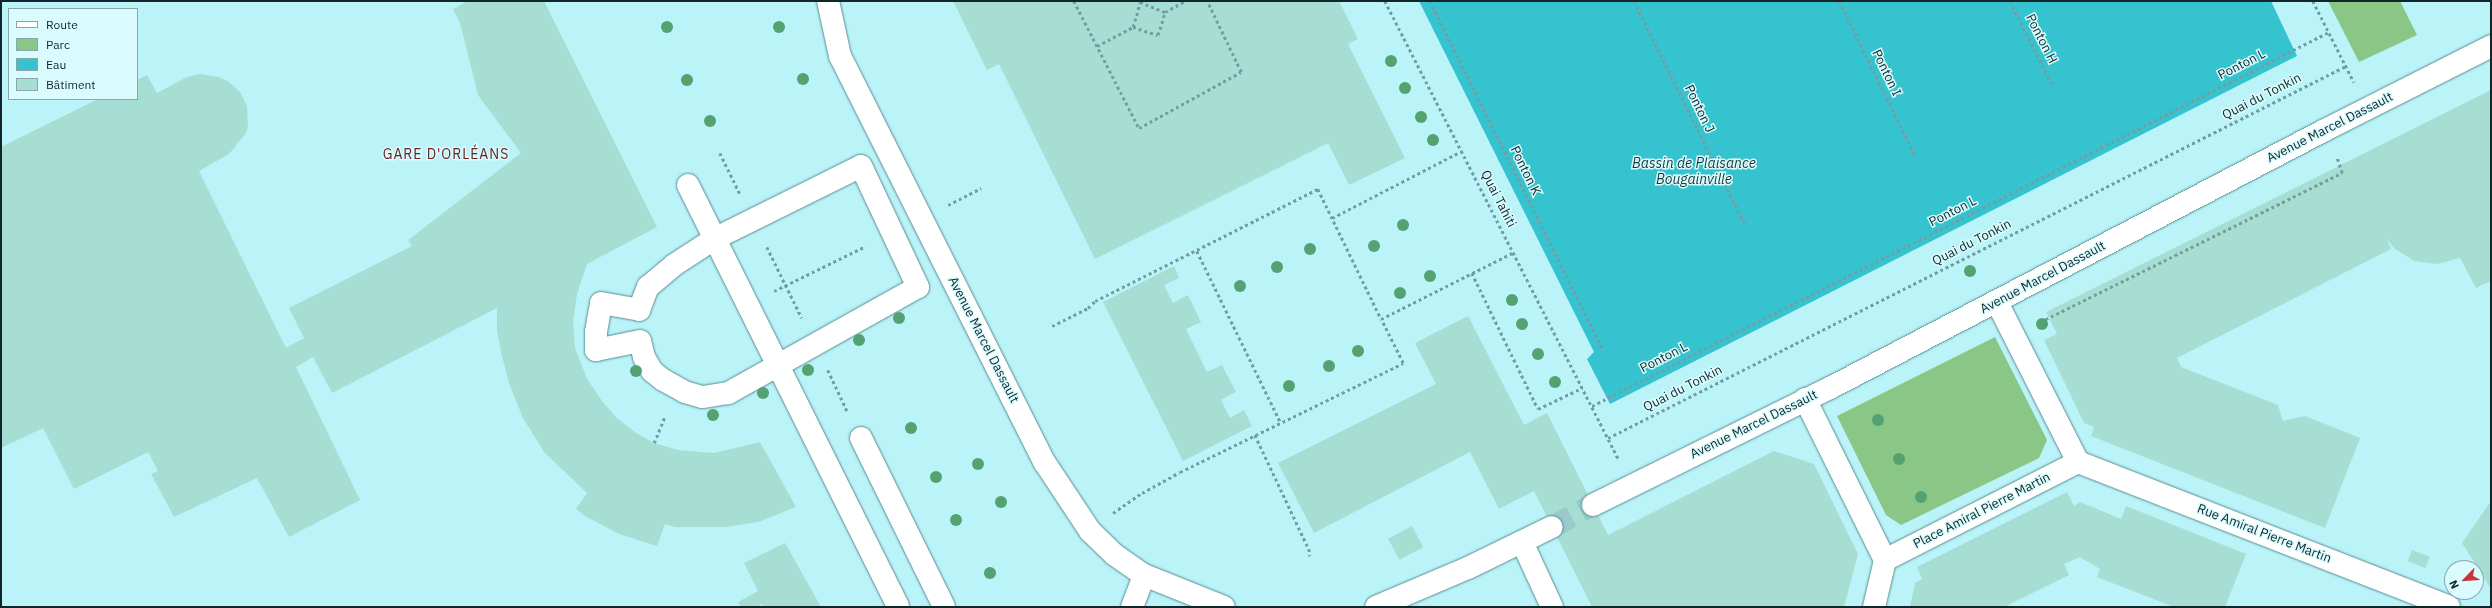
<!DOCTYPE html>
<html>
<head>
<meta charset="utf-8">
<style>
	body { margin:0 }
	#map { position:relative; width:2492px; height:608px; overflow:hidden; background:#baf3f8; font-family:"IBM Plex Sans",sans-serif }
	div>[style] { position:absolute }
	.green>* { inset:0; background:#8ac686 }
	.water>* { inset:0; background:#35c4cf }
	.building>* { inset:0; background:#a7ded4; transform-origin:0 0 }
	.minor-tunnel>* { height:22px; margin-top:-11px; transform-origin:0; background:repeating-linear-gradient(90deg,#98cace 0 22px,transparent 0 33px) }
	.path>* { height:2.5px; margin-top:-1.25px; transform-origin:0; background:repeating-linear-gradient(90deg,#739da1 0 3px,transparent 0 6px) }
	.roads { filter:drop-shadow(0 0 1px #578d92) drop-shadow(0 0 1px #578d92) }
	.minor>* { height:22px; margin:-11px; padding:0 11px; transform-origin:11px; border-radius:11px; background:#fff }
	.trees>* { width:12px; height:12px; margin:-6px; border-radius:50%; background:#54a272 }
	span { translate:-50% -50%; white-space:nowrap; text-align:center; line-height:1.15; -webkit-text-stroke:3px #dafcff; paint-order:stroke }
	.street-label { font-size:13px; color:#102628 }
	.neighbourhood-label { font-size:14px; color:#672222; letter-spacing:1px }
	.water-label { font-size:14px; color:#1b383b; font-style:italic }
	.frame { position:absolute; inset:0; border:2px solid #102628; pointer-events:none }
	.legend { position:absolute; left:8px; top:8px; width:130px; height:92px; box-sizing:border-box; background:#dafcff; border:1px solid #89a6a9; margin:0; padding:5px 7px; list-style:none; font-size:12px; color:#102628 }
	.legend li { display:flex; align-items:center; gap:8px; height:20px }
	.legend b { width:20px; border:1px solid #89a6a9 }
	.north { position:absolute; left:2444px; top:560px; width:40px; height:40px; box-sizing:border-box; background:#dafcff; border:1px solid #89a6a9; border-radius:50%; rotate:245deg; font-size:11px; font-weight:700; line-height:16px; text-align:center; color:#102628 }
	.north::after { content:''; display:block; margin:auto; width:14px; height:18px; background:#c6373d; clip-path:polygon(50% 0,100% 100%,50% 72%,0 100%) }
</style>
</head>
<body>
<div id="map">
	<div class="green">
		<i style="clip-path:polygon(2328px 1px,2400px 1px,2417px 35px,2359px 62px)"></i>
		<i style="clip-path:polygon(1995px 337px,2047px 440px,2039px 458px,1901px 525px,1886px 515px,1837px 416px)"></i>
	</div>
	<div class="water">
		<i style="clip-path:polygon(1419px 1px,2271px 1px,2297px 56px,1610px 404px,1587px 359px,1594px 352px)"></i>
	</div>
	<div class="building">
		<i style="clip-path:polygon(468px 1px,544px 1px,657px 227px,587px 264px,577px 294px,573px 321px,575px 348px,587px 379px,602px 401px,617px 418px,636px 433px,654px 443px,678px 450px,714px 453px,760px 442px,796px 507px,758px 522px,725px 527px,675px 527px,665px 524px,657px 546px,619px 534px,585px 516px,576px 509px,587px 493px,544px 452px,523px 418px,509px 383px,502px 356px,497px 331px,497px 308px,332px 393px,313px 357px,296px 367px,360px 500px,289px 537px,257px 478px,174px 517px,151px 474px,158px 471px,148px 452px,74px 489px,43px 428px,1px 448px,1px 147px,98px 99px,137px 99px,137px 80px,147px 75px,157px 93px,187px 77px,200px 74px,219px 77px,229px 82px,240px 92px,247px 106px,248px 125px,246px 133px,229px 154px,199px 171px,286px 348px,304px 338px,289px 308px,412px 246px,408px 240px,521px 153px,478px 95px,460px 23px,453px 9px)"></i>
		<i style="clip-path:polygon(953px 1px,1339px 1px,1358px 39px,1348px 44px,1405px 158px,1349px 185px,1328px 143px,1095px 259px,999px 64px,987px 70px)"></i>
		<i style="clip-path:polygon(2491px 90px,2491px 281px,2476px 288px,2460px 258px,2438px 264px,2414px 261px,2394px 248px,2386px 238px,2391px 249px,2177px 358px,2181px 367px,2278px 405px,2283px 421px,2305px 416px,2360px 438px,2325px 528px,2091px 436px,2094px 427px,2084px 423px,2044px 340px,2057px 334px,2046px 312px)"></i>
		<i style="clip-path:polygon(1174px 266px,1179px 278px,1164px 285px,1173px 303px,1188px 295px,1201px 322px,1186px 329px,1207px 372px,1222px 365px,1236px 392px,1221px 400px,1230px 418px,1244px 410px,1252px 426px,1183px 461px,1103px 302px)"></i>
		<i style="clip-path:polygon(1468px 316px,1524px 425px,1547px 413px,1608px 535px,1774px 451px,1814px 464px,1858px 554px,1844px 607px,1592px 607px,1534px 491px,1499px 509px,1470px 452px,1314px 533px,1278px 463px,1436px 384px,1415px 343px)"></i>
		<i style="clip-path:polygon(2067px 492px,2074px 506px,2080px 502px,2121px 519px,2126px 506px,2246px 554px,2225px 607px,2174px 607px,2097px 577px,2100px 569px,2080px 557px,2064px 564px,2069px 575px,2004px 607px,1910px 607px,1915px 583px,1922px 579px,1917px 567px)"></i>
		<i style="clip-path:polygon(2491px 501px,2491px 589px,2462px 543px)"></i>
		<i style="left:1412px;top:526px;width:24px;height:27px;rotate:62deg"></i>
		<i style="clip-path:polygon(785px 543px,821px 607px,763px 607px,762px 604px,756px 607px,741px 607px,738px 602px,758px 591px,744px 563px)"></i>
		<i style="left:2412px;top:550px;width:19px;height:12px;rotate:21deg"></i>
	</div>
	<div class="minor-tunnel">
		<i style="left:1552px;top:527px;width:47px;rotate:-28.2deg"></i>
	</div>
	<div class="path">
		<i style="left:1074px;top:1px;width:143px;rotate:62.9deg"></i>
		<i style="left:1139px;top:128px;width:116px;rotate:-28.8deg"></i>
		<i style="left:1241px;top:72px;width:79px;rotate:-115.6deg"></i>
		<i style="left:1385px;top:1px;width:515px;rotate:62.99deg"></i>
		<i style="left:1430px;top:1px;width:389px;rotate:63.6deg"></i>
		<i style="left:1634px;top:1px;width:252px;rotate:63.6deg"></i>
		<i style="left:1839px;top:1px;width:172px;rotate:63.7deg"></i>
		<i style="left:2010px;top:1px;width:95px;rotate:63.2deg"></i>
		<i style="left:2313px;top:1px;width:91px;rotate:63.2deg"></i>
		<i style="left:1133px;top:27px;width:26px;rotate:-74deg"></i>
		<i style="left:1140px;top:2px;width:27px;rotate:22deg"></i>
		<i style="left:1097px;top:46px;width:41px;rotate:-27.8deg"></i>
		<i style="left:1133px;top:27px;width:26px;rotate:18deg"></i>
		<i style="left:1158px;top:35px;width:24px;rotate:-73deg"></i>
		<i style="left:1165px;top:12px;width:23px;rotate:-29deg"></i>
		<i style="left:720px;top:153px;width:46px;rotate:64deg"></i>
		<i style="left:948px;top:205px;width:37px;rotate:-27deg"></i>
		<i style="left:1332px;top:218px;width:146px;rotate:-27.3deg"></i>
		<i style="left:767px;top:247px;width:79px;rotate:63.8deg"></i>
		<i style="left:1197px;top:251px;width:191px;rotate:64deg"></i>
		<i style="left:1472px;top:273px;width:151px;rotate:64.1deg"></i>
		<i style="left:1538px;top:409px;width:49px;rotate:-25.5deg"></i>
		<i style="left:774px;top:291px;width:102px;rotate:-26.1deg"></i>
		<i style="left:2040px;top:322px;width:337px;rotate:-26.3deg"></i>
		<i style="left:2342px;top:173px;width:16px;rotate:-108deg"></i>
		<i style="left:1052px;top:326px;width:40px;rotate:-26.6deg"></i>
		<i style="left:1088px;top:308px;width:10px;rotate:-45deg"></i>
		<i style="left:1095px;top:301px;width:250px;rotate:-26.7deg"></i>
		<i style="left:1318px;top:189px;width:144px;rotate:64.1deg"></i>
		<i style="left:828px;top:370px;width:47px;rotate:65.1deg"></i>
		<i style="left:1592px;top:406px;width:826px;rotate:-26.91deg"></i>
		<i style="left:1255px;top:435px;width:126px;rotate:64.7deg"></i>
		<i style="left:1309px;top:549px;width:7px;rotate:82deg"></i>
		<i style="left:1608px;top:438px;width:826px;rotate:-26.75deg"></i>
		<i style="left:654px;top:443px;width:29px;rotate:-68deg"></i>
		<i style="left:1113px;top:513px;width:35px;rotate:-35deg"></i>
		<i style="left:1142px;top:493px;width:43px;rotate:-28.9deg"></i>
		<i style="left:1180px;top:472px;width:248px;rotate:-26deg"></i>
		<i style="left:1403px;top:363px;width:49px;rotate:-116.6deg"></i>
		<i style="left:1381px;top:319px;width:149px;rotate:-26.7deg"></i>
	</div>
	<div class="roads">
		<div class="minor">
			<i style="left:828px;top:1px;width:56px;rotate:77.7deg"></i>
			<i style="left:840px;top:56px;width:456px;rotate:63.3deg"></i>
			<i style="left:1045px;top:463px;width:82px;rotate:56.5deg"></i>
			<i style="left:1090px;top:531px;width:35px;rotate:44deg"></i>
			<i style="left:1115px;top:555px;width:35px;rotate:35deg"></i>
			<i style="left:1144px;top:575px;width:86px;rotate:21.8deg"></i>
			<i style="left:861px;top:166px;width:134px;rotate:64.8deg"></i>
			<i style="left:918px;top:287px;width:218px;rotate:150.8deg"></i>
			<i style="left:728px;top:393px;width:26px;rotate:171deg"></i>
			<i style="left:702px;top:397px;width:18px;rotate:-164deg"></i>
			<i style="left:685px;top:392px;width:25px;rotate:-151deg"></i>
			<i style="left:663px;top:380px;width:14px;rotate:-141deg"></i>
			<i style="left:652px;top:371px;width:16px;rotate:-120deg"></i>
			<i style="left:644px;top:357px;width:16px;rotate:-104deg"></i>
			<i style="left:640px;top:341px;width:45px;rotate:168.4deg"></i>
			<i style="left:596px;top:350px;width:18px;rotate:-90deg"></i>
			<i style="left:596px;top:332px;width:29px;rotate:-80deg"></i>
			<i style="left:601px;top:303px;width:39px;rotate:10deg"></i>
			<i style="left:639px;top:310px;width:25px;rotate:-69deg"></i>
			<i style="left:648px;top:287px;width:34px;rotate:-40deg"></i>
			<i style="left:674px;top:265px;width:48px;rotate:-33deg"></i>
			<i style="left:714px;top:239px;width:164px;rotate:-26.4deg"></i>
			<i style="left:688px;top:185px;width:471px;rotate:63.5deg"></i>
			<i style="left:1805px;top:399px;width:180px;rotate:63.6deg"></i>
			<i style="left:1885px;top:560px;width:216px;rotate:-26.9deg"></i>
			<i style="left:2078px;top:462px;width:179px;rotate:-116.9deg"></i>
			<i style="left:861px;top:438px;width:188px;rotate:63.8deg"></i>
			<i style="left:2078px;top:462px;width:398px;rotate:21.3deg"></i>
			<i style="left:1593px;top:505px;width:264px;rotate:-26.3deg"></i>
			<i style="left:1830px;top:388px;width:556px;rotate:-27.53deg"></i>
			<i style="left:2323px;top:131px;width:188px;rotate:-26.8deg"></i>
			<i style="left:1522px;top:542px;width:72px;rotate:65.2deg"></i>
			<i style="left:1132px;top:607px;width:34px;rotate:-69deg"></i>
			<i style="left:1376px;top:607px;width:100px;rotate:-23deg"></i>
			<i style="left:1468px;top:568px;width:93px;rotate:-26deg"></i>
			<i style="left:1874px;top:607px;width:48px;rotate:-76.8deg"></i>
		</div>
	</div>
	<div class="trees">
		<i style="left:667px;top:27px"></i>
		<i style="left:779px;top:27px"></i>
		<i style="left:1391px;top:61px"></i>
		<i style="left:803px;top:79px"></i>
		<i style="left:687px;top:80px"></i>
		<i style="left:1405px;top:88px"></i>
		<i style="left:1421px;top:117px"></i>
		<i style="left:710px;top:121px"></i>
		<i style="left:1433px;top:140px"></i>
		<i style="left:1403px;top:225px"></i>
		<i style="left:1374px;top:246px"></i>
		<i style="left:1310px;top:249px"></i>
		<i style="left:1277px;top:267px"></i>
		<i style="left:1970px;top:271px"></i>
		<i style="left:1430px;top:276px"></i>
		<i style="left:1240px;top:286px"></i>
		<i style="left:1400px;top:293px"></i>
		<i style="left:1512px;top:300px"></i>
		<i style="left:899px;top:318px"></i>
		<i style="left:1522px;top:324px"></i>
		<i style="left:2042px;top:324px"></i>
		<i style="left:859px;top:340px"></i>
		<i style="left:1358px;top:351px"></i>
		<i style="left:1538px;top:354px"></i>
		<i style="left:1329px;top:366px"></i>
		<i style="left:808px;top:370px"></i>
		<i style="left:636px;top:371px"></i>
		<i style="left:1555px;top:382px"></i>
		<i style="left:1289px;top:386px"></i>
		<i style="left:763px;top:393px"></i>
		<i style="left:713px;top:415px"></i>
		<i style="left:1878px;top:420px"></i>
		<i style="left:911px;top:428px"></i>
		<i style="left:1899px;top:459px"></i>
		<i style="left:978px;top:464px"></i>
		<i style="left:936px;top:477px"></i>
		<i style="left:1921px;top:497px"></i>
		<i style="left:1001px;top:502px"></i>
		<i style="left:956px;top:520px"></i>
		<i style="left:990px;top:573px"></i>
	</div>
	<div class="street-label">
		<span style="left:2041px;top:39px;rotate:63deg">Ponton H</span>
		<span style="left:2242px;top:65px;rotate:-27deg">Ponton L</span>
		<span style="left:1886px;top:73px;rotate:64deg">Ponton I</span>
		<span style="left:2262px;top:97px;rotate:-27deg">Quai du Tonkin</span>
		<span style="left:1699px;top:109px;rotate:64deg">Ponton J</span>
		<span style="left:2330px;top:128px;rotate:-27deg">Avenue Marcel Dassault</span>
		<span style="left:1525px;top:171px;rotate:64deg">Ponton K</span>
		<span style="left:1498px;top:199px;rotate:63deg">Quai Tahiti</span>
		<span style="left:1953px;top:212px;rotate:-27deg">Ponton L</span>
		<span style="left:1972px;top:243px;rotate:-27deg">Quai du Tonkin</span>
		<span style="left:2043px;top:278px;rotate:-28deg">Avenue Marcel Dassault</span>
		<span style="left:983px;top:340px;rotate:63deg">Avenue Marcel Dassault</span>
		<span style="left:1664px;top:358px;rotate:-27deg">Ponton L</span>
		<span style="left:1683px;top:389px;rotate:-27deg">Quai du Tonkin</span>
		<span style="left:1754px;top:425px;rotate:-26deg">Avenue Marcel Dassault</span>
		<span style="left:1982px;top:511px;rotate:-27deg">Place Amiral Pierre Martin</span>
		<span style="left:2264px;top:534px;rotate:21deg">Rue Amiral Pierre Martin</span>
	</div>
	<div class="neighbourhood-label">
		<span style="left:446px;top:154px">GARE D'ORLÉANS</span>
	</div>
	<div class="water-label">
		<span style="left:1694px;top:171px">Bassin de Plaisance<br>Bougainville</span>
	</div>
	<div class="frame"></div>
	<ul class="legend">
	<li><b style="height:5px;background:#fff"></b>Route</li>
	<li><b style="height:11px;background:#8ac686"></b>Parc</li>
	<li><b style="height:11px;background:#35c4cf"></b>Eau</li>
	<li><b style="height:11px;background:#a7ded4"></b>Bâtiment</li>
	</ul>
	<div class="north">N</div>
</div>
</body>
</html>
